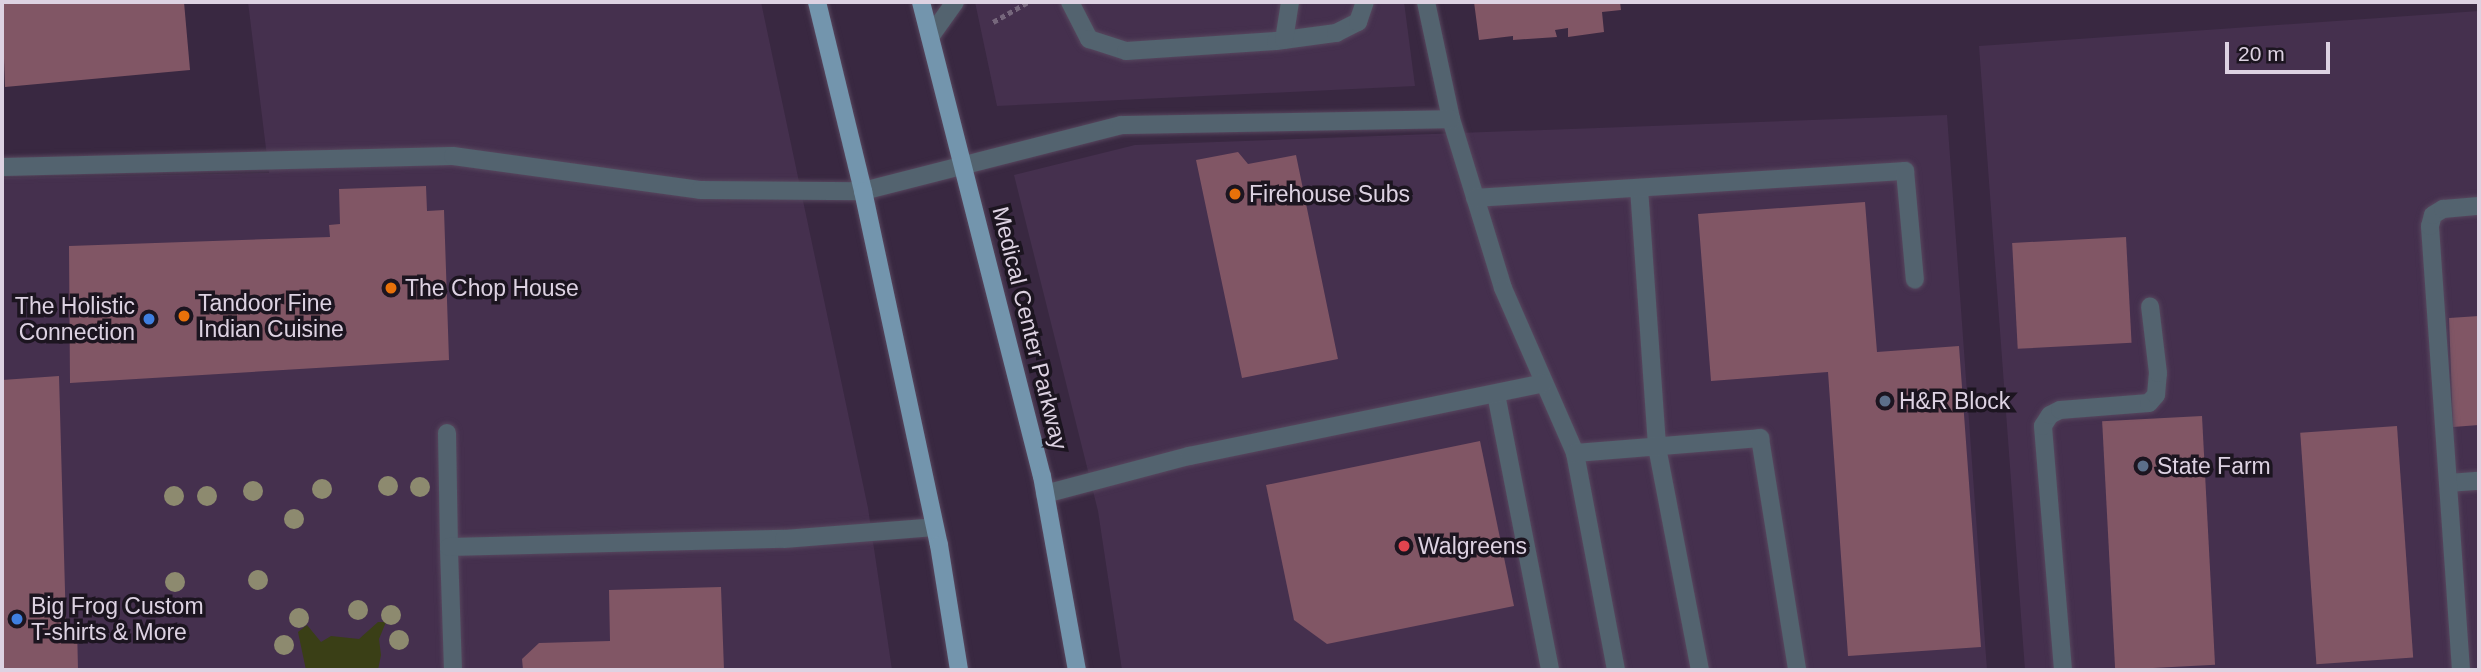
<!DOCTYPE html>
<html>
<head>
<meta charset="utf-8">
<style>
	body { margin:0 }
	#map { position:relative; width:2481px; height:672px; overflow:hidden; background:#392841; font-family:Helvetica,sans-serif }
	div>[style] { position:absolute }
	.built>* { inset:0; background:#45304e }
	.green>* { inset:0; background:#3a3f16 }
	.building>* { inset:0; background:#815665; transform-origin:0 0 }
	.path>* { height:4.5px; margin-top:-2.25px; transform-origin:0; background:repeating-linear-gradient(90deg,#76677c 0 5px,transparent 0 8.5px) }
	.roads { filter:drop-shadow(0 0 2px #57475e) drop-shadow(0 0 2px #57475e) }
	.minor>* { height:18px; margin:-9px; padding:0 9px; transform-origin:9px; border-radius:9px; background:#53636f }
	.major>* { height:18px; margin:-9px; padding:0 9px; transform-origin:9px; border-radius:9px; background:#7395ad }
	.trees>* { width:20px; height:20px; margin:-10px; border-radius:50%; background:#8d8a6f }
	.dots>* { width:19px; height:19px; translate:-50% -50%; box-sizing:border-box; border:4px solid #1c1520; border-radius:50% }
	span { translate:-50% -50%; white-space:nowrap; text-align:center; line-height:1.15; -webkit-text-stroke:7px #1c1520; paint-order:stroke }
	.poi-label { font-size:23px; color:#ddd2e2 }
	.left { translate:0 -50%; text-align:left }
	.right { translate:-100% -50%; text-align:right }
	.street-label { font-size:23px; color:#ddd2e2 }
	.frame { position:absolute; inset:0; border:4px solid #ddd2e2; pointer-events:none }
	.scale { position:absolute; left:2225px; top:42px; width:105px; height:32px; box-sizing:border-box; border:4px solid #ddd2e2; border-top:0; padding-left:9px; font-size:21px; line-height:24px; white-space:nowrap; color:#ddd2e2; -webkit-text-stroke:5px #1c1520; paint-order:stroke }
</style>
</head>
<body>
<div id="map">
	<div class="built">
		<i style="clip-path:polygon(248px 2px,761px 2px,868px 508px,892px 670px,2px 670px,2px 178px,269px 173px)"></i>
		<i style="clip-path:polygon(975px 2px,1404px 2px,1415px 86px,997px 106px)"></i>
		<i style="clip-path:polygon(2479px 11px,2479px 670px,2025px 670px,1979px 46px)"></i>
		<i style="clip-path:polygon(1947px 115px,1987px 670px,1122px 670px,1098px 511px,1014px 175px,1135px 145px)"></i>
	</div>
	<div class="green">
		<i style="clip-path:polygon(378px 622px,386px 622px,379px 639px,381px 655px,378px 670px,306px 670px,298px 632px,307px 625px,321px 642px,331px 636px,359px 639px)"></i>
	</div>
	<div class="building">
		<i style="clip-path:polygon(2px 2px,184px 2px,190px 70px,5px 87px)"></i>
		<i style="clip-path:polygon(1474px 2px,1620px 2px,1621px 10px,1602px 12px,1604px 32px,1568px 37px,1568px 28px,1555px 30px,1557px 37px,1513px 40px,1513px 36px,1479px 40px)"></i>
		<i style="clip-path:polygon(1238px 152px,1248px 164px,1296px 155px,1338px 359px,1242px 378px,1196px 160px)"></i>
		<i style="clip-path:polygon(426px 186px,427px 211px,444px 210px,449px 360px,70px 383px,69px 246px,330px 237px,329px 225px,340px 224px,339px 189px)"></i>
		<i style="clip-path:polygon(1865px 202px,1877px 352px,1959px 346px,1981px 647px,1848px 656px,1828px 372px,1711px 381px,1698px 214px)"></i>
		<i style="left:2126px;top:237px;width:106px;height:114px;rotate:87deg"></i>
		<i style="clip-path:polygon(2479px 316px,2479px 425px,2453px 427px,2449px 318px)"></i>
		<i style="clip-path:polygon(59px 376px,66px 626px,77px 625px,78px 670px,2px 670px,2px 380px)"></i>
		<i style="left:2202px;top:416px;width:249px;height:100px;rotate:87deg"></i>
		<i style="left:2397px;top:426px;width:232px;height:97px;rotate:86deg"></i>
		<i style="clip-path:polygon(1480px 441px,1514px 606px,1327px 644px,1294px 620px,1266px 485px)"></i>
		<i style="clip-path:polygon(721px 587px,724px 670px,523px 670px,522px 659px,539px 643px,610px 641px,609px 590px)"></i>
	</div>
	<div class="path">
		<i style="left:993px;top:22px;width:40px;rotate:-29.7deg"></i>
	</div>
	<div class="roads">
		<div class="minor">
			<i style="left:1070px;top:2px;width:42px;rotate:62.8deg"></i>
			<i style="left:1089px;top:39px;width:39px;rotate:18deg"></i>
			<i style="left:1126px;top:51px;width:150px;rotate:-3.8deg"></i>
			<i style="left:1276px;top:41px;width:61px;rotate:-7.6deg"></i>
			<i style="left:1336px;top:33px;width:25px;rotate:-27deg"></i>
			<i style="left:1358px;top:22px;width:21px;rotate:-71deg"></i>
			<i style="left:1426px;top:2px;width:120px;rotate:77.9deg"></i>
			<i style="left:1451px;top:119px;width:177px;rotate:72.9deg"></i>
			<i style="left:1503px;top:288px;width:180px;rotate:66.4deg"></i>
			<i style="left:1575px;top:453px;width:221px;rotate:79.3deg"></i>
			<i style="left:930px;top:37px;width:43px;rotate:-54.5deg"></i>
			<i style="left:1284px;top:40px;width:38px;rotate:-81deg"></i>
			<i style="left:2px;top:167px;width:451px;rotate:-1.4deg"></i>
			<i style="left:453px;top:156px;width:249px;rotate:7.8deg"></i>
			<i style="left:700px;top:190px;width:163px;rotate:0.4deg"></i>
			<i style="left:863px;top:191px;width:266px;rotate:-14.3deg"></i>
			<i style="left:1121px;top:125px;width:330px;rotate:-1deg"></i>
			<i style="left:1639px;top:188px;width:260px;rotate:86deg"></i>
			<i style="left:1657px;top:447px;width:227px;rotate:79.1deg"></i>
			<i style="left:1475px;top:198px;width:431px;rotate:-3.6deg"></i>
			<i style="left:1905px;top:171px;width:109px;rotate:84.8deg"></i>
			<i style="left:1496px;top:394px;width:281px;rotate:78.9deg"></i>
			<i style="left:447px;top:433px;width:114px;rotate:89deg"></i>
			<i style="left:1575px;top:453px;width:186px;rotate:-4.6deg"></i>
			<i style="left:1760px;top:438px;width:235px;rotate:80.9deg"></i>
			<i style="left:2448px;top:483px;width:31px;rotate:-4deg"></i>
			<i style="left:1045px;top:494px;width:149px;rotate:-14.8deg"></i>
			<i style="left:1189px;top:456px;width:362px;rotate:-11.6deg"></i>
			<i style="left:453px;top:670px;width:123px;rotate:-91.9deg"></i>
			<i style="left:449px;top:547px;width:335px;rotate:-1.4deg"></i>
			<i style="left:784px;top:539px;width:151px;rotate:-4.5deg"></i>
			<i style="left:2063px;top:670px;width:245px;rotate:-94.7deg"></i>
			<i style="left:2043px;top:426px;width:13px;rotate:-58deg"></i>
			<i style="left:2050px;top:415px;width:11px;rotate:-27deg"></i>
			<i style="left:2060px;top:410px;width:89px;rotate:-4.5deg"></i>
			<i style="left:2149px;top:403px;width:11px;rotate:-49deg"></i>
			<i style="left:2156px;top:395px;width:22px;rotate:-85deg"></i>
			<i style="left:2158px;top:373px;width:67px;rotate:-96.8deg"></i>
			<i style="left:2461px;top:670px;width:445px;rotate:-94deg"></i>
			<i style="left:2430px;top:226px;width:11px;rotate:-75deg"></i>
			<i style="left:2433px;top:215px;width:12px;rotate:-31deg"></i>
			<i style="left:2443px;top:209px;width:36px;rotate:-5deg"></i>
		</div>
		<div class="major">
			<i style="left:817px;top:2px;width:195px;rotate:76.3deg"></i>
			<i style="left:863px;top:191px;width:362px;rotate:77.9deg"></i>
			<i style="left:939px;top:545px;width:127px;rotate:80.9deg"></i>
			<i style="left:921px;top:2px;width:489px;rotate:75.7deg"></i>
			<i style="left:1042px;top:476px;width:197px;rotate:79.8deg"></i>
		</div>
	</div>
	<div class="trees">
		<i style="left:388px;top:486px"></i>
		<i style="left:420px;top:487px"></i>
		<i style="left:322px;top:489px"></i>
		<i style="left:253px;top:491px"></i>
		<i style="left:174px;top:496px"></i>
		<i style="left:207px;top:496px"></i>
		<i style="left:294px;top:519px"></i>
		<i style="left:258px;top:580px"></i>
		<i style="left:175px;top:582px"></i>
		<i style="left:358px;top:610px"></i>
		<i style="left:391px;top:615px"></i>
		<i style="left:299px;top:618px"></i>
		<i style="left:399px;top:640px"></i>
		<i style="left:284px;top:645px"></i>
	</div>
	<div class="dots">
		<i style="left:1235px;top:194px;background:#e8710a"></i>
		<i style="left:391px;top:288px;background:#e8710a"></i>
		<i style="left:184px;top:316px;background:#e8710a"></i>
		<i style="left:149px;top:319px;background:#3f7fe0"></i>
		<i style="left:1885px;top:401px;background:#5c6f8a"></i>
		<i style="left:2143px;top:466px;background:#5c6f8a"></i>
		<i style="left:1404px;top:546px;background:#e0444e"></i>
		<i style="left:17px;top:619px;background:#3f7fe0"></i>
	</div>
	<div class="poi-label">
		<span class="left" style="left:1249px;top:194px">Firehouse Subs</span>
		<span class="left" style="left:405px;top:288px">The Chop House</span>
		<span class="left" style="left:198px;top:316px">Tandoor Fine<br>Indian Cuisine</span>
		<span class="right" style="left:135px;top:319px">The Holistic<br>Connection</span>
		<span class="left" style="left:1899px;top:401px">H&amp;R Block</span>
		<span class="left" style="left:2157px;top:466px">State Farm</span>
		<span class="left" style="left:1418px;top:546px">Walgreens</span>
		<span class="left" style="left:31px;top:619px">Big Frog Custom<br>T-shirts &amp; More</span>
	</div>
	<div class="street-label">
		<span style="left:1030px;top:328px;rotate:76deg">Medical Center Parkway</span>
	</div>
	<div class="frame"></div>
	<div class="scale">20 m</div>
</div>
</body>
</html>
